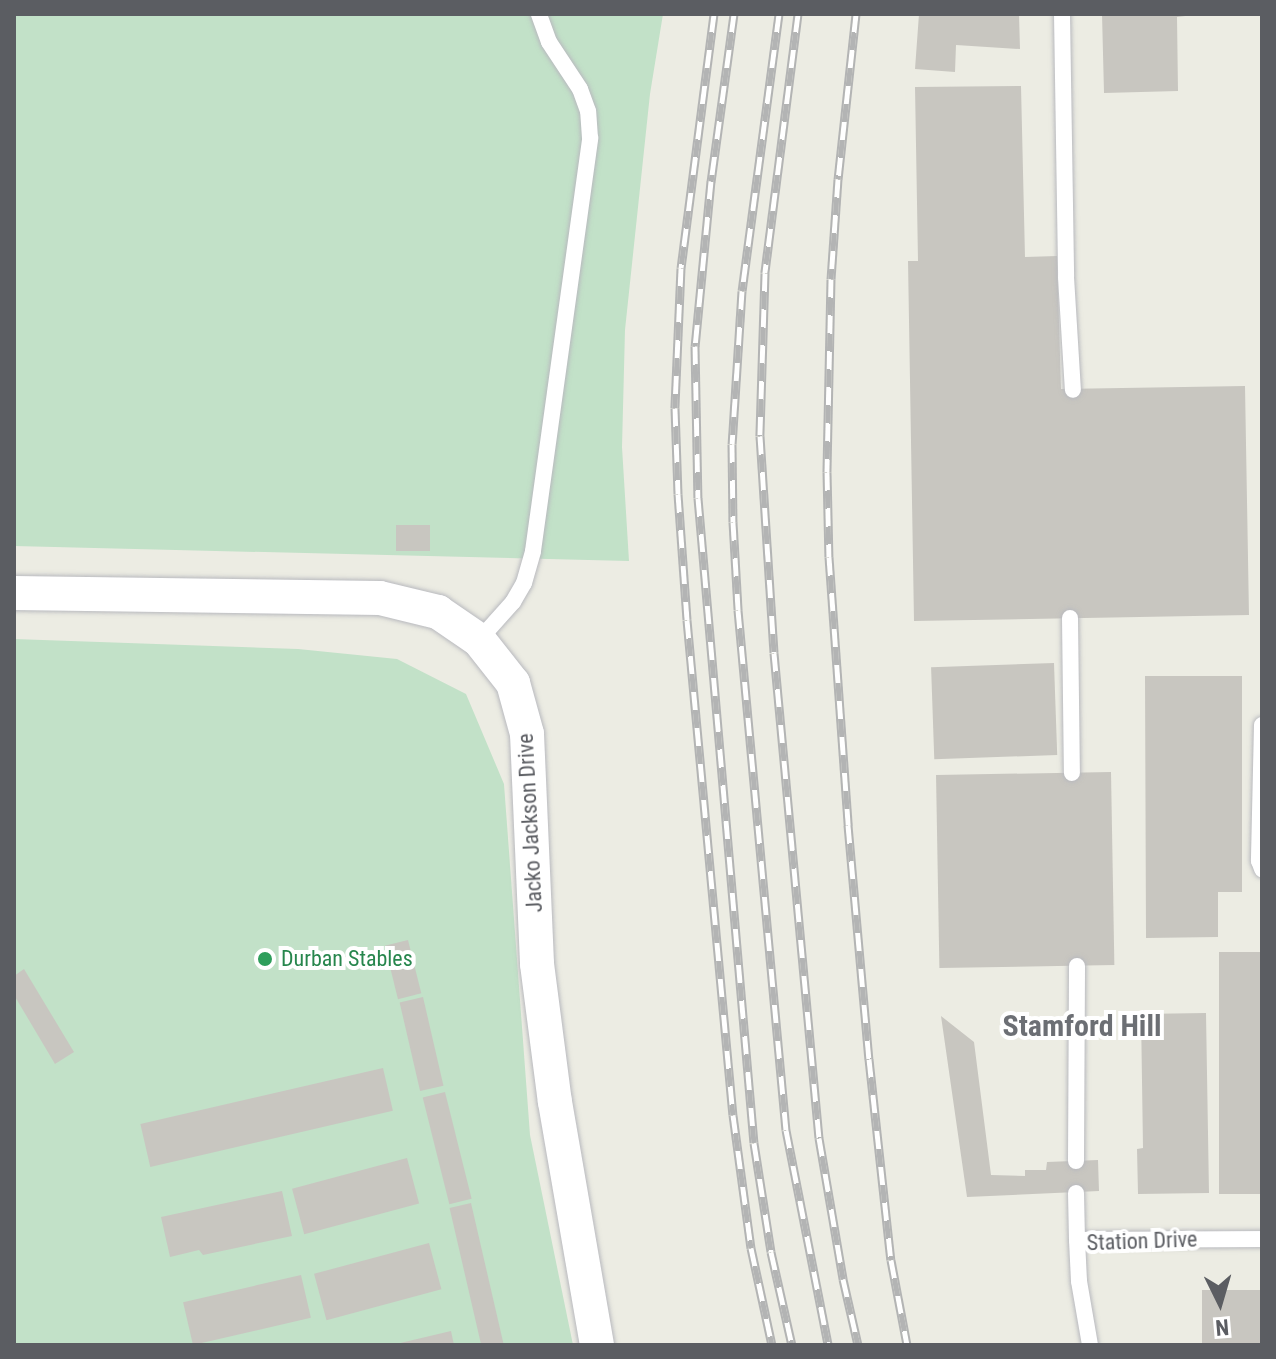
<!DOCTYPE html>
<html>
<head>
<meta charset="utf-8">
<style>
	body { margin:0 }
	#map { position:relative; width:1276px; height:1359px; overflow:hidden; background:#ecece3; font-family:"Roboto Condensed",sans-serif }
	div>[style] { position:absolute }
	.green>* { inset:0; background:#c2e1c8 }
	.building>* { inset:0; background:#c8c6c0; transform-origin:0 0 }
	.roads { filter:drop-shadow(0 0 2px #b8b9be) drop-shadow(0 0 2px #b8b9be) }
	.lane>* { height:16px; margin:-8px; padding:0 8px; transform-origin:8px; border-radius:8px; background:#fff }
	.street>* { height:34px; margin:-17px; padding:0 17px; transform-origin:17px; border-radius:17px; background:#fff }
	.rail>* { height:9px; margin-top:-4.5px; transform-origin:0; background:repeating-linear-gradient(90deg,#fff 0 18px,#b3b4b4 0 36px); box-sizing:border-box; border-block:2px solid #b3b4b4 }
	.dots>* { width:22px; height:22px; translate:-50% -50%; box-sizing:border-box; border:4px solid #fff; border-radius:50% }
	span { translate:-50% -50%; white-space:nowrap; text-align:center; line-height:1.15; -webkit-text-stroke:8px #fff; paint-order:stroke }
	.street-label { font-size:22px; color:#5b5d62 }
	.leisure-label { font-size:22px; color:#27864d }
	.left { translate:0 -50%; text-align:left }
	.district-label { font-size:30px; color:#6c6f74; font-weight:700 }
	.frame { position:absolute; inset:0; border:16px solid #5b5d62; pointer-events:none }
	.north { position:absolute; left:1180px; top:1263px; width:80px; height:80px; -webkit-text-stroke:6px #fff; paint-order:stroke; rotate:175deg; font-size:22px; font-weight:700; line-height:32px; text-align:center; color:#5b5d62 }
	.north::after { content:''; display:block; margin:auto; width:28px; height:36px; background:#5b5d62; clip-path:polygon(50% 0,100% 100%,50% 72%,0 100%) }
</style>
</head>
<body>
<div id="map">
	<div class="green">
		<i style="clip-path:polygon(14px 14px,663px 14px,650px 94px,625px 330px,622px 447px,629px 561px,14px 546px)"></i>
		<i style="clip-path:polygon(14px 639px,298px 649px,397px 659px,466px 694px,504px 784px,530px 1135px,573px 1345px,14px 1345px)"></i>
	</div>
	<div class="building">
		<i style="clip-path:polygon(919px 14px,1019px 14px,1020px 49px,956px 45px,955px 72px,915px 69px)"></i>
		<i style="clip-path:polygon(1102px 14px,1202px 14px,1177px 17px,1178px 91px,1104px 93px)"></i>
		<i style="clip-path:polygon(1021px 86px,1025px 257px,1057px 256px,1061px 389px,1245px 386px,1249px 615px,914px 621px,908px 261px,918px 261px,915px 87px)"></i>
		<i style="left:396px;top:525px;width:34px;height:26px"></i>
		<i style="left:1054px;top:663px;width:92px;height:123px;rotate:88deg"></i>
		<i style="clip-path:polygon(1145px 676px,1242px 676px,1242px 892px,1218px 892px,1218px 937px,1146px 938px)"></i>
		<i style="left:1111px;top:772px;width:193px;height:175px;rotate:89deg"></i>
		<i style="left:408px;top:940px;width:55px;height:24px;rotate:76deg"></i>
		<i style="left:1219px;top:952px;width:43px;height:242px"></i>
		<i style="clip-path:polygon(24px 969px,74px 1052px,55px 1064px,14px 995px,14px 976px)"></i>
		<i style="left:423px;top:997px;width:91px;height:24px;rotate:77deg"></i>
		<i style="clip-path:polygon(1206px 1013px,1209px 1193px,1138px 1194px,1137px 1149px,1143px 1148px,1141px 1014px)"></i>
		<i style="clip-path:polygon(941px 1016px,974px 1042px,991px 1175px,1025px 1176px,1025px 1170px,1046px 1170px,1047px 1162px,1098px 1160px,1099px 1191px,967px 1197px)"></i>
		<i style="left:383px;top:1068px;width:44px;height:249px;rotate:77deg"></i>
		<i style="left:445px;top:1092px;width:110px;height:23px;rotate:76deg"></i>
		<i style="left:407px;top:1158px;width:47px;height:119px;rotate:75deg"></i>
		<i style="clip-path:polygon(282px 1191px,292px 1236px,203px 1255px,199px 1250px,170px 1257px,161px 1217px)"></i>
		<i style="left:471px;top:1203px;width:146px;height:22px;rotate:77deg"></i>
		<i style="left:429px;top:1243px;width:48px;height:119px;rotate:75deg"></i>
		<i style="left:301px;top:1275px;width:44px;height:121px;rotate:77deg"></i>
		<i style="left:1262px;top:1290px;width:55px;height:60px;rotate:90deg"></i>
		<i style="clip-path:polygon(451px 1331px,454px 1345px,396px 1345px,396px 1344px)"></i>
	</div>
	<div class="roads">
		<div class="lane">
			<i style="left:1062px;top:14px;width:263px;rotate:89.1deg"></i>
			<i style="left:1066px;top:277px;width:113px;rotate:86.5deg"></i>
			<i style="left:1070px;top:618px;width:155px;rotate:89.3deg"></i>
			<i style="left:479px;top:640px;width:51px;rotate:-48.2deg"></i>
			<i style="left:513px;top:602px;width:22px;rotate:-60deg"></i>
			<i style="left:524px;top:583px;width:33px;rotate:-74deg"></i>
			<i style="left:533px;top:551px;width:417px;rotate:-82.1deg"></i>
			<i style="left:590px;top:138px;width:27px;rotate:-94deg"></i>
			<i style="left:588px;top:111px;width:23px;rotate:-110deg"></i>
			<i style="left:580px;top:89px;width:56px;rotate:-123.4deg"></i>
			<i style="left:549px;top:42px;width:30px;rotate:-110deg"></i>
			<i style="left:1262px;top:725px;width:136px;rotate:91.3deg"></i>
			<i style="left:1259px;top:861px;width:9px;rotate:69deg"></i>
			<i style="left:1076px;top:1161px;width:195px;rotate:-89.7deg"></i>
			<i style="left:1076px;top:1193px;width:47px;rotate:88.8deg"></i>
			<i style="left:1090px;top:1345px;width:65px;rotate:-99.8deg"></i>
			<i style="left:1079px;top:1281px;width:41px;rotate:-92.8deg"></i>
			<i style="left:1077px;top:1240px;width:185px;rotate:-0.3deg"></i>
		</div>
		<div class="street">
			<i style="left:14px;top:593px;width:366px;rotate:0.8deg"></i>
			<i style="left:380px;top:598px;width:60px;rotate:13.6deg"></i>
			<i style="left:438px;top:612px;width:50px;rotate:34.3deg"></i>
			<i style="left:479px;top:640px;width:55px;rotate:51.7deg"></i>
			<i style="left:513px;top:683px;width:53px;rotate:74.6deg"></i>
			<i style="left:527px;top:734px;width:230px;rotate:87.5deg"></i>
			<i style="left:537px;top:964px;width:139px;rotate:82.6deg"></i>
			<i style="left:555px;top:1102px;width:247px;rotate:80.2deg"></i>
		</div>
	</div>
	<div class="rail">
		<i style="left:714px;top:14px;width:256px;rotate:97.4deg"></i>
		<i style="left:681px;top:268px;width:140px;rotate:92.5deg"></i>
		<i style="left:675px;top:408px;width:86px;rotate:88deg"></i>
		<i style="left:678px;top:494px;width:126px;rotate:85.9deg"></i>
		<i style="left:687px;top:620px;width:497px;rotate:84.7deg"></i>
		<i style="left:733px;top:1115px;width:134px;rotate:82.3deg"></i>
		<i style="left:751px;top:1248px;width:99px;rotate:77.8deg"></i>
		<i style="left:734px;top:14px;width:169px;rotate:97.8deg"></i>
		<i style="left:711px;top:181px;width:166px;rotate:95.5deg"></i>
		<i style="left:695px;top:346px;width:152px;rotate:88.9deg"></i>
		<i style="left:698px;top:498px;width:647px;rotate:85.04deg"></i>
		<i style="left:754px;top:1143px;width:110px;rotate:81.1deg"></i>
		<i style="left:771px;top:1252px;width:95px;rotate:77.3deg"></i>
		<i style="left:779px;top:14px;width:279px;rotate:97.6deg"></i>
		<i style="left:742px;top:291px;width:153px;rotate:93.7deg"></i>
		<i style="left:732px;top:444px;width:78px;rotate:89.3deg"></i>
		<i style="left:733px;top:522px;width:88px;rotate:86.7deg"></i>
		<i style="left:738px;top:610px;width:522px;rotate:84.73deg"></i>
		<i style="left:786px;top:1130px;width:219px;rotate:78.9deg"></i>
		<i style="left:798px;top:14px;width:261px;rotate:97.3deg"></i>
		<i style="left:765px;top:273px;width:163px;rotate:91.8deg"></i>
		<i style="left:760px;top:436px;width:217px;rotate:86.3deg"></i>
		<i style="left:774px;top:653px;width:487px;rotate:84.7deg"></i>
		<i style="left:819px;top:1138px;width:143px;rotate:80.3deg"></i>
		<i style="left:843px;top:1279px;width:68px;rotate:77.2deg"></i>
		<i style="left:856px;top:14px;width:166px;rotate:96.2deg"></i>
		<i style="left:838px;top:179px;width:100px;rotate:94deg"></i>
		<i style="left:831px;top:279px;width:193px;rotate:91.2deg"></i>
		<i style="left:827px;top:472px;width:85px;rotate:88.7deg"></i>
		<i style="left:829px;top:557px;width:269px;rotate:85.9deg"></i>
		<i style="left:848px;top:825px;width:235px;rotate:84.9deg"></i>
		<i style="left:869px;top:1059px;width:202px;rotate:83.8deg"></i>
		<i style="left:891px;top:1260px;width:86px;rotate:79.3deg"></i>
	</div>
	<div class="dots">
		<i style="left:265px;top:959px;background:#2e9e5b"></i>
	</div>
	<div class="street-label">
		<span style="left:530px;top:823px;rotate:-93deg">Jacko Jackson Drive</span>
		<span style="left:1142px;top:1241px;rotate:-2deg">Station Drive</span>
	</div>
	<div class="leisure-label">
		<span class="left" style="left:281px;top:959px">Durban Stables</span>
	</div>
	<div class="district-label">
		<span style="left:1082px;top:1026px">Stamford Hill</span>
	</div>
	<div class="frame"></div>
	<div class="north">N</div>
</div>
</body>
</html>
